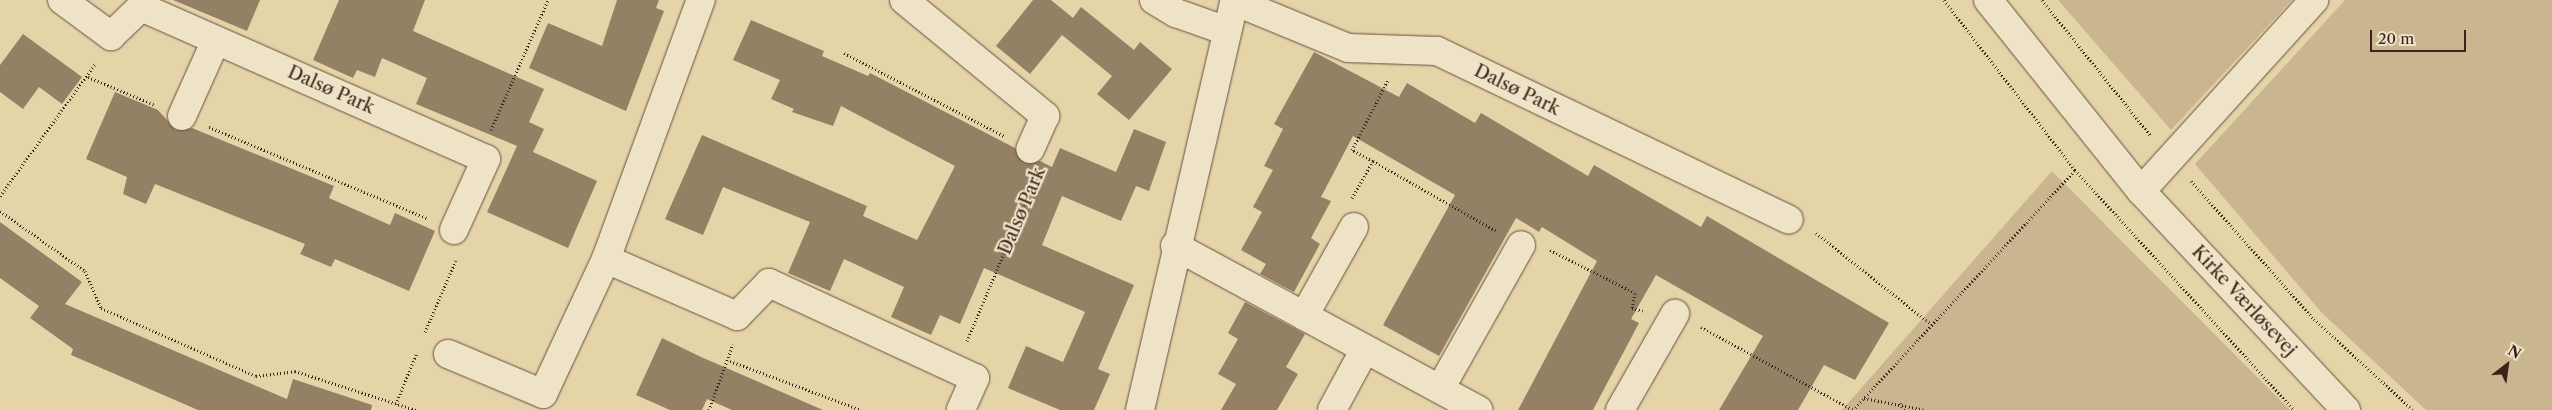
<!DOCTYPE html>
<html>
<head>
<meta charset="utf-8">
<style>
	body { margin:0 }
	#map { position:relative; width:2552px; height:410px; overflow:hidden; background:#e6d4a9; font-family:"Libre Caslon Text",serif }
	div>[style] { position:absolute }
	.green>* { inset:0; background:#c9b691 }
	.building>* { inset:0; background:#948065 }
	.path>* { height:3px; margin-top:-1.5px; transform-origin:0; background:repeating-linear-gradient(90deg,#3c241b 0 1px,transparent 0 3.5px) }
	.roads { filter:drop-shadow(0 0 1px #66503e) drop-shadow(0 0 1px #66503e) }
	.minor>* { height:28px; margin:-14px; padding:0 14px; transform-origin:14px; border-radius:14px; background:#efe3c7 }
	span { translate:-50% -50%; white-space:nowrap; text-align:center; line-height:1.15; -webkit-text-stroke:4.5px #efe3c7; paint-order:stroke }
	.street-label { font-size:18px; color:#3c241b }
	.north { position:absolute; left:2482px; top:340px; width:50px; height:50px; -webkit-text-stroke:4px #efe3c7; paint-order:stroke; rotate:30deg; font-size:14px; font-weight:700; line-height:20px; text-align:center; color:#3c241b }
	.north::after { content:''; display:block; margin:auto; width:18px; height:22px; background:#3c241b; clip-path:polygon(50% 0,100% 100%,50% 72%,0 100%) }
	.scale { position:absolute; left:2370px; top:30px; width:96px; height:22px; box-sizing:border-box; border:2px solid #3c241b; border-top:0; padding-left:6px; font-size:15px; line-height:18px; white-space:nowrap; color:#3c241b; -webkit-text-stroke:4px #efe3c7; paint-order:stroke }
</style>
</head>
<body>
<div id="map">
	<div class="green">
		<i style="clip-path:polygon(2058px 0,2292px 0,2171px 130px)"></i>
		<i style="clip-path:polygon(2345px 0,2552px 0,2552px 410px,2426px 410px,2322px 313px,2195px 164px)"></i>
		<i style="clip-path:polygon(2052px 171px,2290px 410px,1842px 410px)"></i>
	</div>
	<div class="building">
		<i style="clip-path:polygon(173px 0,260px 0,247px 31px)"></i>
		<i style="clip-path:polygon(339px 0,425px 0,413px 31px,544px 89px,529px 122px,544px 129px,533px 152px,597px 181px,568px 248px,487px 212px,517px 146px,416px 104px,427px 78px,382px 58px,375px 77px,357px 70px,353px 78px,313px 60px)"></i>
		<i style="clip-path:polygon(617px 0,659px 0,656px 8px,664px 11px,626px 111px,529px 68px,548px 23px,602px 46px)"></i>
		<i style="clip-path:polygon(1033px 0,1051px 0,1073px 18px,1081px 7px,1134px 50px,1140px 42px,1172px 69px,1129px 120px,1097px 94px,1112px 76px,1062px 35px,1030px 74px,996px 46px)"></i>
		<i style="clip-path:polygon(751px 20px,824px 51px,822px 56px,868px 76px,870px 73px,1015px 148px,1024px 163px,1040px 161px,1052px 167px,1060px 148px,1116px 172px,1134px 129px,1166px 142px,1149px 191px,1136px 186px,1121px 221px,1062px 196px,1042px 245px,1134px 285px,1098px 369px,1110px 374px,1094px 410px,1060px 410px,1008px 388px,1026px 346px,1063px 362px,1085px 312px,984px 268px,960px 324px,940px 315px,931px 335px,891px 317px,904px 287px,844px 259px,830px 291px,788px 273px,810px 222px,723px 187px,703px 235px,665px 219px,702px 135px,867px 206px,863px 216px,917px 240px,955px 166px,841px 106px,833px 126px,792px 112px,794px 109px,771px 99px,780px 80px,733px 60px)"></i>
		<i style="clip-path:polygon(23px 34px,82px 77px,62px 104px,39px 87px,23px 109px,0 92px,0 65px)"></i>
		<i style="clip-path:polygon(1314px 52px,1399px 97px,1407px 83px,1475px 123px,1481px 113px,1588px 176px,1594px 165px,1701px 227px,1707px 216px,1889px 323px,1855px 380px,1824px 365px,1798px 410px,1719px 410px,1763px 336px,1656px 275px,1631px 319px,1639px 323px,1593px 410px,1518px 410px,1597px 261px,1542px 227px,1539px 232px,1516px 218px,1439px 356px,1383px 325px,1455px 195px,1353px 136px,1321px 197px,1331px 201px,1311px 238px,1320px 244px,1294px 292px,1260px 274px,1266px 264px,1241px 250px,1262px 212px,1253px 207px,1273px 170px,1264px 166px,1283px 129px,1274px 124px)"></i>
		<i style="clip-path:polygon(115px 92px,158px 110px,176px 130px,192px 128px,334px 186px,329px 198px,390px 225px,395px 213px,435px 231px,409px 291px,335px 259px,331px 267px,300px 254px,305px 244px,155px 184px,146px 204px,123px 194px,127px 177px,86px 159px)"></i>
		<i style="clip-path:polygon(0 222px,82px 282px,65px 304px,287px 399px,293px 379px,372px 405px,371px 410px,198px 410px,71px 355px,73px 349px,30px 318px,39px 306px,0 278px)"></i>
		<i style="clip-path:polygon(1245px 302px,1305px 334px,1286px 367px,1298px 374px,1277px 410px,1221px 410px,1236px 384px,1218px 374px,1238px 339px,1228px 333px)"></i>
		<i style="clip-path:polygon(662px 338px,701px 357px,823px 410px,732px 410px,707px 399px,702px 410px,670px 410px,636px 395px)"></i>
	</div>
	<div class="path">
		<i style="left:1944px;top:0;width:215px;rotate:52.4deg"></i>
		<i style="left:2075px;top:170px;width:325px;rotate:47.6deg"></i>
		<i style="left:2042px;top:0;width:173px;rotate:51.3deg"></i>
		<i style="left:844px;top:53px;width:180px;rotate:27.4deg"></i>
		<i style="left:88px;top:77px;width:73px;rotate:22.7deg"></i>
		<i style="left:209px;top:127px;width:236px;rotate:22.7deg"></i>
		<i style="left:491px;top:130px;width:142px;rotate:-66.3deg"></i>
		<i style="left:1373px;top:161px;width:24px;rotate:-152deg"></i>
		<i style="left:1352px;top:150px;width:79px;rotate:-62.8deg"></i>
		<i style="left:2191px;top:181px;width:185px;rotate:48.3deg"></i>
		<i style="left:2314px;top:319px;width:134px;rotate:42.6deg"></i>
		<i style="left:0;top:196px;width:164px;rotate:-54.2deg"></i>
		<i style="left:1352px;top:198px;width:43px;rotate:-60.4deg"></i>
		<i style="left:1373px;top:161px;width:142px;rotate:29.6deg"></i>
		<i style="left:0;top:211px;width:104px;rotate:35.2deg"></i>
		<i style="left:85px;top:271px;width:40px;rotate:66.6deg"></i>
		<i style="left:101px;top:308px;width:169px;rotate:23.7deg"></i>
		<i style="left:256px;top:376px;width:39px;rotate:-7deg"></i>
		<i style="left:295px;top:371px;width:127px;rotate:17.9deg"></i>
		<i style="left:1816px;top:233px;width:147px;rotate:38.4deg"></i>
		<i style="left:1550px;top:250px;width:95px;rotate:26.8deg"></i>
		<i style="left:1635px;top:293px;width:15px;rotate:101deg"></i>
		<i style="left:1632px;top:308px;width:11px;rotate:15deg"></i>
		<i style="left:1701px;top:327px;width:173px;rotate:28.6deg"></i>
		<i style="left:1853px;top:410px;width:327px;rotate:-47.2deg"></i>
		<i style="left:425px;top:332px;width:78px;rotate:-66.7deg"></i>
		<i style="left:967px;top:341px;width:176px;rotate:-67.2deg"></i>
		<i style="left:730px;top:361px;width:140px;rotate:20.5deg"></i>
		<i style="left:1864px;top:398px;width:63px;rotate:11deg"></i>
		<i style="left:1900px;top:403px;width:8px;rotate:60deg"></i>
		<i style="left:396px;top:404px;width:56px;rotate:-68deg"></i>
		<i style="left:709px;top:410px;width:70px;rotate:-70deg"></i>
	</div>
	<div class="roads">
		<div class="minor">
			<i style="left:62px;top:0;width:61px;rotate:36.3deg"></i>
			<i style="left:111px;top:36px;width:42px;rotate:-44deg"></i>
			<i style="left:141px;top:7px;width:377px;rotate:23.8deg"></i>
			<i style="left:486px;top:159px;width:78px;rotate:114.3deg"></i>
			<i style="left:904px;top:0;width:183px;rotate:39.4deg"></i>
			<i style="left:1045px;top:116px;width:36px;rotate:114deg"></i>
			<i style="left:1154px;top:0;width:26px;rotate:31deg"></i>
			<i style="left:1176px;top:13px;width:54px;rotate:19.4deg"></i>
			<i style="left:1988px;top:0;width:245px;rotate:51.3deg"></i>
			<i style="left:2141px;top:191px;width:300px;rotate:46.9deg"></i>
			<i style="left:1234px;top:1px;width:123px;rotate:22.4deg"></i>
			<i style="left:1348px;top:48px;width:89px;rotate:1.9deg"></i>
			<i style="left:1437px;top:51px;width:390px;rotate:25.6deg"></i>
			<i style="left:182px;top:116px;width:83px;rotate:-65.9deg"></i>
			<i style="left:2141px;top:191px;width:258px;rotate:-47.8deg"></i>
			<i style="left:1175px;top:246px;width:345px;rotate:28.4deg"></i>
			<i style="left:606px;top:259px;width:143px;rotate:23.5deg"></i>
			<i style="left:737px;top:316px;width:46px;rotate:-45.9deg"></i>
			<i style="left:769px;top:283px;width:227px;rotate:24.8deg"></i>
			<i style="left:975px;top:378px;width:35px;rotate:114deg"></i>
			<i style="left:1304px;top:316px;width:102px;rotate:-60.7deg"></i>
			<i style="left:448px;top:354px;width:103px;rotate:22.8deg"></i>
			<i style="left:543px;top:394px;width:149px;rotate:-65deg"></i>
			<i style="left:606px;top:259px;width:276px;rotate:-69.9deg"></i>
			<i style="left:1440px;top:389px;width:165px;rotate:-60.6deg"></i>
			<i style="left:1140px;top:410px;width:421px;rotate:-77deg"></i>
			<i style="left:1332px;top:410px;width:69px;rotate:-61.6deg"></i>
			<i style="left:1620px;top:410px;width:111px;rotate:-60.2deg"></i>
		</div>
	</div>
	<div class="street-label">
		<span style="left:331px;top:90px;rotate:24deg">Dalsø Park</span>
		<span style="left:1517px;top:90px;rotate:26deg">Dalsø Park</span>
		<span style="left:1022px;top:211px;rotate:-67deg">Dalsø Park</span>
		<span style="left:2244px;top:301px;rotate:47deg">Kirke Værløsevej</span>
	</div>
	<div class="north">N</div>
	<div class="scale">20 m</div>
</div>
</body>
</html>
